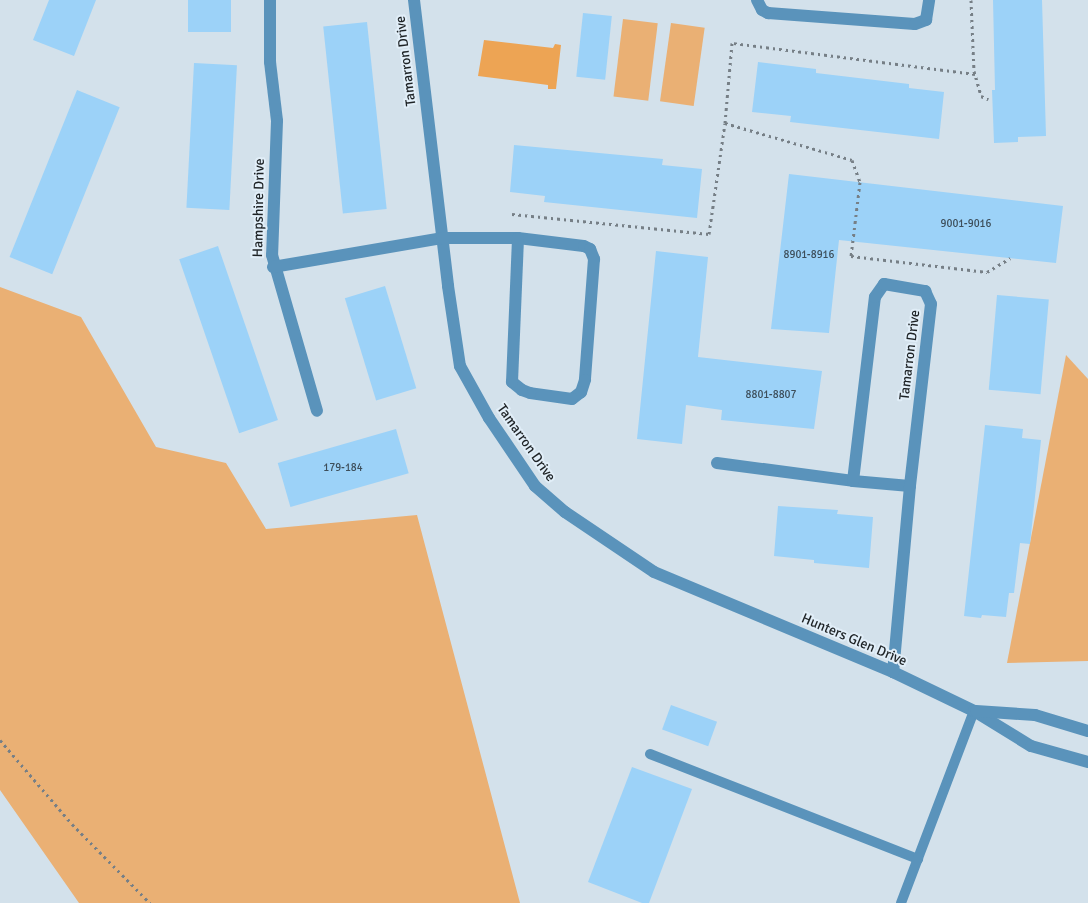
<!DOCTYPE html>
<html>
<head>
<meta charset="utf-8">
<style>
	body { margin:0 }
	#map { position:relative; width:1088px; height:903px; overflow:hidden; background:#d3e1eb; font-family:Signika,sans-serif }
	div>[style] { position:absolute }
	.green>* { inset:0; background:#eab074; transform-origin:0 0 }
	.water>* { inset:0; background:#eda454 }
	.building>* { inset:0; background:#9cd2f8; transform-origin:0 0 }
	.path>* { height:3px; margin-top:-1.5px; transform-origin:0; background:repeating-linear-gradient(90deg,#767f86 0 2.5px,transparent 0 6.5px) }
	.service>* { height:10px; margin:-5px; padding:0 5px; transform-origin:5px; border-radius:5px; background:#5a93bb }
	.minor>* { height:12px; margin:-6px; padding:0 6px; transform-origin:6px; border-radius:6px; background:#5a93bb }
	span { translate:-50% -50%; white-space:nowrap; text-align:center; line-height:1.15; -webkit-text-stroke:4px #e1eef8; paint-order:stroke }
	.number-label { font-size:11px; color:#3d4e5a }
	.number-label span { -webkit-text-stroke-width:0 }
	.street-label { font-size:14px; color:#1d2225 }
</style>
</head>
<body>
<div id="map">
	<div class="green">
		<i style="left:623px;top:19px;width:35px;height:78px;rotate:7deg"></i>
		<i style="left:671px;top:23px;width:34px;height:79px;rotate:8deg"></i>
		<i style="clip-path:polygon(0 287px,81px 317px,156px 447px,226px 463px,266px 529px,417px 515px,520px 903px,79px 903px,0 790px)"></i>
		<i style="clip-path:polygon(1066px 355px,1088px 379px,1088px 661px,1007px 663px)"></i>
	</div>
	<div class="water">
		<i style="clip-path:polygon(484px 40px,553px 48px,555px 44px,561px 45px,556px 89px,548px 89px,548px 85px,478px 76px)"></i>
	</div>
	<div class="building">
		<i style="clip-path:polygon(49px 0,96px 0,74px 56px,33px 40px)"></i>
		<i style="left:188px;top:0;width:43px;height:32px"></i>
		<i style="clip-path:polygon(993px 0,1042px 0,1046px 136px,1018px 137px,1018px 142px,994px 143px,992px 90px,995px 90px)"></i>
		<i style="left:583px;top:13px;width:29px;height:64px;rotate:6deg"></i>
		<i style="left:367px;top:22px;width:188px;height:44px;rotate:84deg"></i>
		<i style="clip-path:polygon(758px 62px,816px 69px,816px 73px,909px 84px,909px 88px,944px 92px,939px 139px,790px 122px,791px 116px,752px 112px)"></i>
		<i style="left:194px;top:63px;width:43px;height:145px;rotate:3deg"></i>
		<i style="left:77px;top:90px;width:46px;height:180px;rotate:22deg"></i>
		<i style="clip-path:polygon(514px 145px,663px 159px,662px 165px,702px 169px,697px 218px,544px 202px,545px 196px,510px 192px)"></i>
		<i style="clip-path:polygon(789px 174px,1063px 206px,1056px 263px,839px 240px,829px 333px,771px 329px)"></i>
		<i style="left:218px;top:246px;width:184px;height:41px;rotate:71deg"></i>
		<i style="clip-path:polygon(656px 251px,708px 257px,698px 357px,822px 371px,814px 429px,721px 420px,722px 410px,686px 405px,682px 444px,637px 439px)"></i>
		<i style="left:385px;top:286px;width:107px;height:42px;rotate:73deg"></i>
		<i style="left:997px;top:295px;width:52px;height:95px;rotate:5deg"></i>
		<i style="clip-path:polygon(985px 425px,1023px 429px,1022px 438px,1041px 440px,1030px 544px,1020px 543px,1014px 593px,1009px 593px,1006px 617px,982px 615px,981px 618px,964px 616px)"></i>
		<i style="left:396px;top:429px;width:46px;height:123px;rotate:74deg"></i>
		<i style="clip-path:polygon(778px 506px,838px 510px,837px 514px,873px 517px,869px 568px,814px 563px,814px 560px,774px 556px)"></i>
		<i style="left:671px;top:705px;width:49px;height:26px;rotate:20deg"></i>
		<i style="clip-path:polygon(632px 767px,692px 789px,649px 903px,642px 903px,588px 882px)"></i>
	</div>
	<div class="path">
		<i style="left:971px;top:0;width:71px;rotate:87.6deg"></i>
		<i style="left:974px;top:71px;width:26px;rotate:74deg"></i>
		<i style="left:981px;top:96px;width:8px;rotate:23deg"></i>
		<i style="left:975px;top:74px;width:245px;rotate:-172.7deg"></i>
		<i style="left:732px;top:43px;width:80px;rotate:95deg"></i>
		<i style="left:725px;top:123px;width:132px;rotate:16.2deg"></i>
		<i style="left:852px;top:160px;width:23px;rotate:70deg"></i>
		<i style="left:860px;top:182px;width:75px;rotate:96.9deg"></i>
		<i style="left:851px;top:256px;width:137px;rotate:6.7deg"></i>
		<i style="left:987px;top:272px;width:27px;rotate:-31deg"></i>
		<i style="left:512px;top:214px;width:198px;rotate:5.8deg"></i>
		<i style="left:709px;top:234px;width:112px;rotate:-81.8deg"></i>
		<i style="left:0;top:740px;width:111px;rotate:49.4deg"></i>
		<i style="left:72px;top:824px;width:111px;rotate:45.4deg"></i>
	</div>
	<div class="service">
		<i style="left:650px;top:754px;width:288px;rotate:21.4deg"></i>
		<i style="left:901px;top:903px;width:205px;rotate:-69.2deg"></i>
	</div>
	<div class="minor">
		<i style="left:270px;top:0;width:62px;rotate:90deg"></i>
		<i style="left:270px;top:62px;width:59px;rotate:83.2deg"></i>
		<i style="left:277px;top:121px;width:134px;rotate:92.1deg"></i>
		<i style="left:272px;top:255px;width:162px;rotate:73.9deg"></i>
		<i style="left:414px;top:0;width:288px;rotate:83.2deg"></i>
		<i style="left:448px;top:286px;width:81px;rotate:81.5deg"></i>
		<i style="left:460px;top:366px;width:60px;rotate:60.9deg"></i>
		<i style="left:489px;top:418px;width:82px;rotate:55.9deg"></i>
		<i style="left:535px;top:486px;width:40px;rotate:41deg"></i>
		<i style="left:565px;top:512px;width:107px;rotate:34deg"></i>
		<i style="left:654px;top:572px;width:259px;rotate:22.7deg"></i>
		<i style="left:893px;top:672px;width:90px;rotate:25.7deg"></i>
		<i style="left:974px;top:711px;width:67px;rotate:31.6deg"></i>
		<i style="left:1031px;top:746px;width:59px;rotate:15.7deg"></i>
		<i style="left:757px;top:0;width:11px;rotate:63deg"></i>
		<i style="left:762px;top:10px;width:7px;rotate:27deg"></i>
		<i style="left:768px;top:13px;width:147px;rotate:4.3deg"></i>
		<i style="left:915px;top:24px;width:12px;rotate:-20deg"></i>
		<i style="left:926px;top:20px;width:20px;rotate:-81deg"></i>
		<i style="left:273px;top:267px;width:171px;rotate:-9.7deg"></i>
		<i style="left:442px;top:238px;width:76px"></i>
		<i style="left:518px;top:238px;width:66px;rotate:6.9deg"></i>
		<i style="left:584px;top:246px;width:7px;rotate:27deg"></i>
		<i style="left:590px;top:249px;width:11px;rotate:68deg"></i>
		<i style="left:594px;top:259px;width:121px;rotate:94.3deg"></i>
		<i style="left:585px;top:380px;width:13px;rotate:108deg"></i>
		<i style="left:581px;top:392px;width:11px;rotate:142deg"></i>
		<i style="left:572px;top:399px;width:42px;rotate:-171.9deg"></i>
		<i style="left:530px;top:393px;width:9px;rotate:-159deg"></i>
		<i style="left:522px;top:390px;width:13px;rotate:-141deg"></i>
		<i style="left:512px;top:382px;width:144px;rotate:-87.6deg"></i>
		<i style="left:717px;top:463px;width:137px;rotate:7.5deg"></i>
		<i style="left:853px;top:481px;width:57px;rotate:5deg"></i>
		<i style="left:853px;top:481px;width:185px;rotate:-83.2deg"></i>
		<i style="left:875px;top:297px;width:16px;rotate:-55deg"></i>
		<i style="left:884px;top:284px;width:42px;rotate:9.7deg"></i>
		<i style="left:925px;top:291px;width:14px;rotate:65deg"></i>
		<i style="left:931px;top:304px;width:183px;rotate:96.6deg"></i>
		<i style="left:910px;top:486px;width:187px;rotate:95.2deg"></i>
		<i style="left:976px;top:711px;width:59px;rotate:3.9deg"></i>
		<i style="left:1035px;top:715px;width:55px;rotate:16.8deg"></i>
	</div>
	<div class="number-label">
		<span style="left:966px;top:224px">9001-9016</span>
		<span style="left:809px;top:255px">8901-8916</span>
		<span style="left:771px;top:395px">8801-8807</span>
		<span style="left:343px;top:468px">179-184</span>
	</div>
	<div class="street-label">
		<span style="left:406px;top:61px;rotate:-97deg">Tamarron Drive</span>
		<span style="left:259px;top:208px;rotate:-89deg">Hampshire Drive</span>
		<span style="left:910px;top:355px;rotate:-83deg">Tamarron Drive</span>
		<span style="left:526px;top:443px;rotate:55deg">Tamarron Drive</span>
		<span style="left:854px;top:640px;rotate:23deg">Hunters Glen Drive</span>
	</div>
</div>
</body>
</html>
